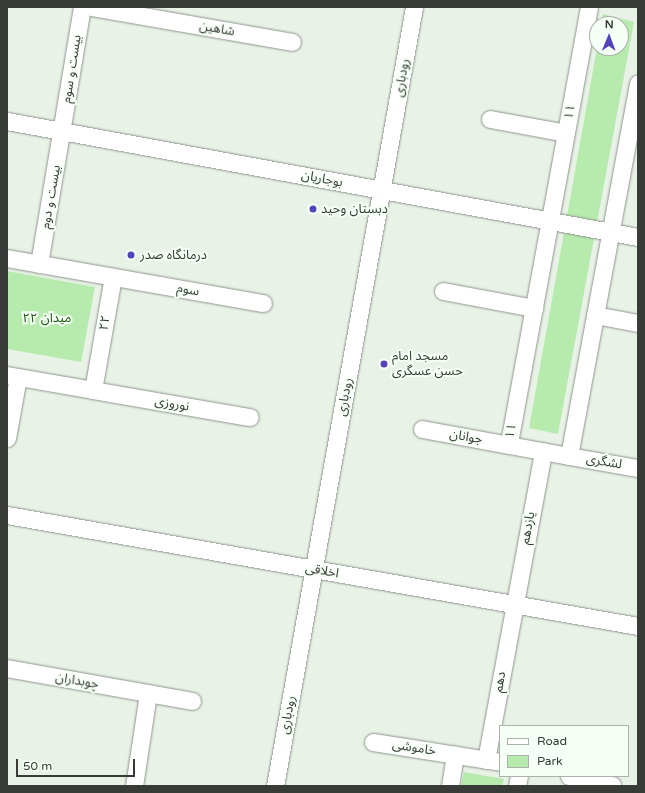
<!DOCTYPE html>
<html>
<head>
<meta charset="utf-8">
<style>
	body { margin:0 }
	#map { position:relative; width:645px; height:793px; overflow:hidden; background:#e9f2e7; font-family:"Varela Round","Noto Sans Arabic",sans-serif }
	div>[style] { position:absolute }
	.green>* { inset:0; background:#b7ebad }
	.roads { filter:drop-shadow(0 0 1px #8d958c) drop-shadow(0 0 1px #8d958c) }
	.street>* { height:17px; margin:-8.5px; padding:0 8.5px; transform-origin:8.5px; border-radius:8.5px; background:#fff }
	.dots>* { width:11px; height:11px; translate:-50% -50%; box-sizing:border-box; border:2px solid #f6fff5; border-radius:50% }
	span { translate:-50% -50%; white-space:nowrap; text-align:center; line-height:1.15; -webkit-text-stroke:4px #f6fff5; paint-order:stroke }
	.street-label { font-size:13px; color:#383b37 }
	.poi-label { font-size:13px; color:#383b37 }
	.left { translate:0 -50%; text-align:left }
	.park-label { font-size:13px; color:#1c580f }
	.frame { position:absolute; inset:0; border:8px solid #383b37; pointer-events:none }
	.legend { position:absolute; left:499px; top:725px; width:130px; height:52px; box-sizing:border-box; background:#f6fff5; border:1px solid #aab1a9; margin:0; padding:5px 7px; list-style:none; font-size:12px; color:#383b37 }
	.legend li { display:flex; align-items:center; gap:8px; height:20px }
	.legend b { width:20px; border:1px solid #aab1a9 }
	.north { position:absolute; left:589px; top:16px; width:40px; height:40px; box-sizing:border-box; background:#f6fff5; border:1px solid #aab1a9; border-radius:50%; rotate:1deg; font-size:11px; font-weight:700; line-height:16px; text-align:center; color:#383b37 }
	.north::after { content:''; display:block; margin:auto; width:14px; height:18px; background:#5442ba; clip-path:polygon(50% 0,100% 100%,50% 72%,0 100%) }
	.scale { position:absolute; left:16px; top:759px; width:119px; height:18px; box-sizing:border-box; border:2px solid #383b37; border-top:0; padding-left:5px; font-size:12px; line-height:14px; white-space:nowrap; color:#383b37; -webkit-text-stroke:3px #f6fff5; paint-order:stroke }
</style>
</head>
<body>
<div id="map">
	<div class="green">
		<i style="clip-path:polygon(603px 14px,634px 22px,558px 434px,529px 428px,597px 48px,621px 48px,621px 24px,601px 24px)"></i>
		<i style="clip-path:polygon(7px 271px,95px 287px,81px 362px,7px 349px)"></i>
		<i style="clip-path:polygon(464px 772px,504px 779px,502px 786px,461px 786px)"></i>
	</div>
	<div class="roads">
		<div class="street">
			<i style="left:92px;top:7px;width:203px;rotate:9.9deg"></i>
			<i style="left:589px;top:7px;width:445px;rotate:100.4deg"></i>
			<i style="left:509px;top:445px;width:61px;rotate:10.4deg"></i>
			<i style="left:569px;top:456px;width:379px;rotate:-79.5deg"></i>
			<i style="left:490px;top:119px;width:77px;rotate:10.4deg"></i>
			<i style="left:7px;top:121px;width:642px;rotate:10.42deg"></i>
			<i style="left:7px;top:258px;width:260px;rotate:10deg"></i>
			<i style="left:39px;top:264px;width:261px;rotate:-80.5deg"></i>
			<i style="left:443px;top:291px;width:93px;rotate:10.6deg"></i>
			<i style="left:595px;top:315px;width:44px;rotate:10.5deg"></i>
			<i style="left:7px;top:375px;width:87px;rotate:9.9deg"></i>
			<i style="left:93px;top:390px;width:115px;rotate:-80deg"></i>
			<i style="left:93px;top:390px;width:159px;rotate:9.8deg"></i>
			<i style="left:422px;top:429px;width:88px;rotate:10.4deg"></i>
			<i style="left:7px;top:438px;width:62px;rotate:-79.8deg"></i>
			<i style="left:569px;top:456px;width:70px;rotate:9.9deg"></i>
			<i style="left:7px;top:515px;width:641px;rotate:9.98deg"></i>
			<i style="left:7px;top:668px;width:188px;rotate:10.1deg"></i>
			<i style="left:373px;top:742px;width:129px;rotate:8.9deg"></i>
			<i style="left:486px;top:760px;width:314px;rotate:-79.5deg"></i>
			<i style="left:569px;top:776px;width:44px;rotate:11.8deg"></i>
			<i style="left:134px;top:786px;width:94px;rotate:-81.4deg"></i>
			<i style="left:275px;top:786px;width:791px;rotate:-79.88deg"></i>
			<i style="left:450px;top:786px;width:32px;rotate:-81deg"></i>
			<i style="left:517px;top:786px;width:10px;rotate:-79deg"></i>
		</div>
	</div>
	<div class="dots">
		<i style="left:313px;top:209px;background:#5442ba"></i>
		<i style="left:131px;top:255px;background:#5442ba"></i>
		<i style="left:384px;top:364px;background:#5442ba"></i>
	</div>
	<div class="street-label">
		<span style="left:217px;top:29px;rotate:10deg">شاهین</span>
		<span style="left:72px;top:69px;rotate:-81deg">بیست و سوم</span>
		<span style="left:402px;top:78px;rotate:-80deg">رودباری</span>
		<span style="left:570px;top:112px;rotate:-80deg">۱۱</span>
		<span style="left:322px;top:179px;rotate:11deg">بوجاریان</span>
		<span style="left:51px;top:197px;rotate:-80deg">بیست و دوم</span>
		<span style="left:188px;top:290px;rotate:10deg">سوم</span>
		<span style="left:105px;top:323px;rotate:-80deg">۲۲</span>
		<span style="left:345px;top:397px;rotate:-80deg">رودباری</span>
		<span style="left:172px;top:404px;rotate:10deg">نوروزی</span>
		<span style="left:511px;top:431px;rotate:-80deg">۱۱</span>
		<span style="left:466px;top:437px;rotate:10deg">جوانان</span>
		<span style="left:604px;top:462px;rotate:10deg">لشگری</span>
		<span style="left:528px;top:528px;rotate:-80deg">یازدهم</span>
		<span style="left:322px;top:571px;rotate:10deg">اخلاقی</span>
		<span style="left:77px;top:681px;rotate:10deg">چوبداران</span>
		<span style="left:500px;top:682px;rotate:-80deg">دهم</span>
		<span style="left:288px;top:715px;rotate:-80deg">رودباری</span>
		<span style="left:414px;top:748px;rotate:9deg">خاموشی</span>
	</div>
	<div class="poi-label">
		<span class="left" style="left:321px;top:209px">دبستان وحید</span>
		<span class="left" style="left:140px;top:255px">درمانگاه صدر</span>
		<span class="left" style="left:392px;top:364px">مسجد امام<br>حسن عسگری</span>
	</div>
	<div class="park-label">
		<span style="left:47px;top:318px">میدان ۲۲</span>
	</div>
	<div class="frame"></div>
	<ul class="legend">
	<li><b style="height:5px;background:#fff"></b>Road</li>
	<li><b style="height:11px;background:#b7ebad"></b>Park</li>
	</ul>
	<div class="north">N</div>
	<div class="scale">50 m</div>
</div>
</body>
</html>
